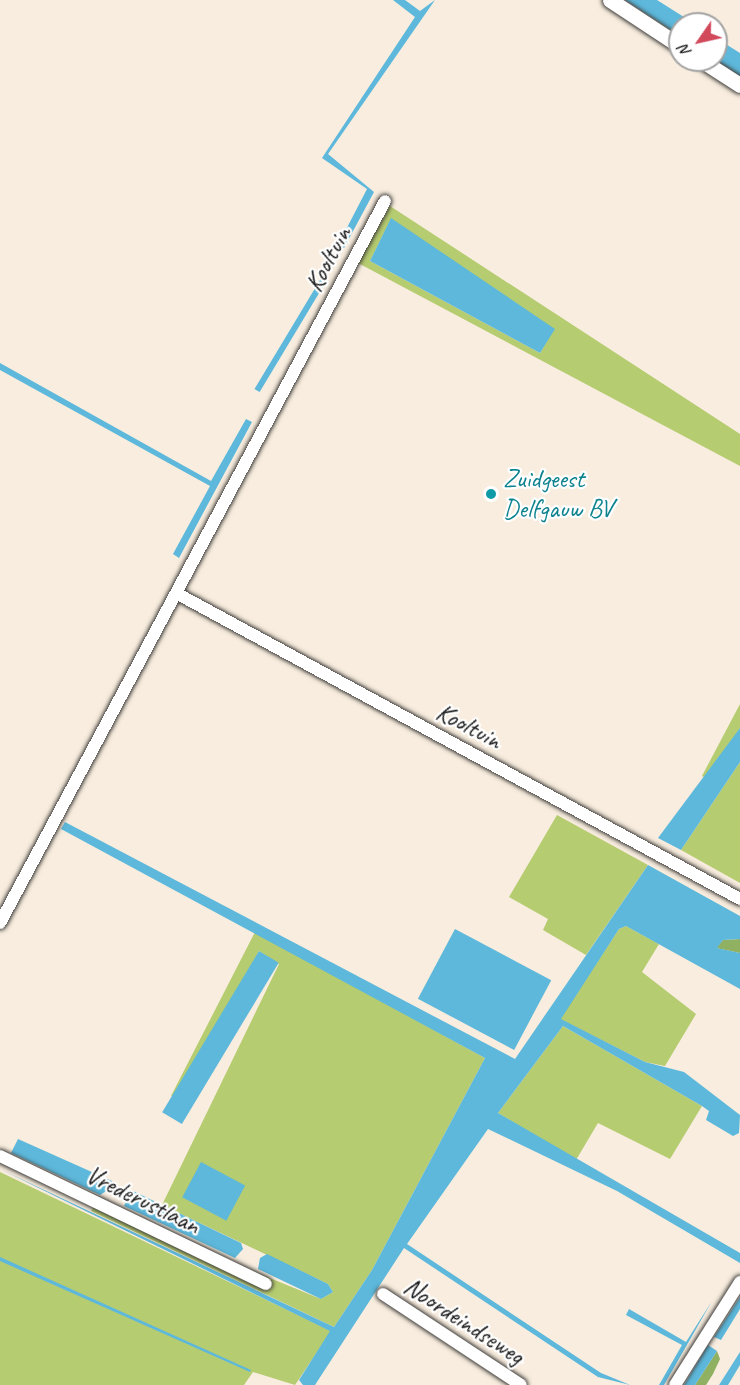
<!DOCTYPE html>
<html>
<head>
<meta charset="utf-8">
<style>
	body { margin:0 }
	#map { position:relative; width:740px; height:1385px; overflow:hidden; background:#f8edde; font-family:Caveat,sans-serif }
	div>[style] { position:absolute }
	.green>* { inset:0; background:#b6cc70 }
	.forest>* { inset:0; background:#90b062 }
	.water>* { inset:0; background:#5db8db; transform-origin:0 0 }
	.roads { filter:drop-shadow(0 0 2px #3d3b39) drop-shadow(0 0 2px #3d3b39) }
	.minor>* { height:12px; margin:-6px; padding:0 6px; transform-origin:6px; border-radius:6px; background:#fff }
	.tertiary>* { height:15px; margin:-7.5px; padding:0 7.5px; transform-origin:7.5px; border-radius:7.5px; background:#fff }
	.dots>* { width:16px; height:16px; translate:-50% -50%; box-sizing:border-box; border:3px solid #fff; border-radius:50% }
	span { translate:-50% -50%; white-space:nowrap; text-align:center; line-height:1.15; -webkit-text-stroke:4.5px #fff; paint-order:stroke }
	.street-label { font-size:26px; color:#1c1c1c }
	.culture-label { font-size:26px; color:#0d838f }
	.left { translate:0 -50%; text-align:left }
	.north { position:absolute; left:668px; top:12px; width:60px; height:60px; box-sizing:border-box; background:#fff; border:2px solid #a4a4a4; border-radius:50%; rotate:236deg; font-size:16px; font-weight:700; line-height:24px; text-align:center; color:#1c1c1c }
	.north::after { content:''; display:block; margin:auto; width:21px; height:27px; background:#d1495b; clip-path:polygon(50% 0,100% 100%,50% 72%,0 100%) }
</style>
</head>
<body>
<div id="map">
	<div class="green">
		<i style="clip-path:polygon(evenodd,390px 206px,740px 434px,740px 466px,358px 263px,390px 206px,391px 219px,554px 329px,540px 353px,370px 261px,391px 219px)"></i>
		<i style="clip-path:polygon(740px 704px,740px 728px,706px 778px,702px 776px)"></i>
		<i style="clip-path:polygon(740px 762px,740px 883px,681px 850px)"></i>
		<i style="clip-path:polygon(557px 815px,648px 865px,586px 955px,543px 930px,548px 919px,509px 897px)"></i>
		<i style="clip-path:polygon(626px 926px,659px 944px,642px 972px,696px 1014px,665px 1066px,645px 1062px,560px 1019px,619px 929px)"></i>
		<i style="clip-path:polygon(255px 932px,485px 1058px,372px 1270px,334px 1327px,91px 1211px,94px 1206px,321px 1299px,333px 1292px,328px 1284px,162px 1205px,279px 964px,259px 951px,183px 1100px,171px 1096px)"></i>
		<i style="clip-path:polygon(563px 1026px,702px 1106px,670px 1159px,598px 1123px,576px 1160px,498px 1113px)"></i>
		<i style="clip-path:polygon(0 1172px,331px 1331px,295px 1385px,253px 1372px,244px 1385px,0 1385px)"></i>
	</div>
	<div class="forest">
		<i style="clip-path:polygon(740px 939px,740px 953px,716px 948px,723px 940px)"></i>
		<i style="clip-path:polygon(717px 1351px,720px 1359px,713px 1374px,706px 1385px,695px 1385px)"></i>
	</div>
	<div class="water">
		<i style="clip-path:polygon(393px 0,405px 0,420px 11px,435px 0,328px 154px,374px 192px,344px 248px,338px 245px,367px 189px,322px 158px,415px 17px)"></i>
		<i style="clip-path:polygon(625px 0,657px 0,695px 24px,680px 24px,680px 36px)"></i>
		<i style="clip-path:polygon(716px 38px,740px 53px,740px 76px,716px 60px)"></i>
		<i style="clip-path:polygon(391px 218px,555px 329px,540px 353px,370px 261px)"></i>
		<i style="left:323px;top:275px;width:6px;height:133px;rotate:31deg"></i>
		<i style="clip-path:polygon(0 363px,211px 481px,246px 419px,252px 422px,179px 558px,173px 554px,210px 486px,0 370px)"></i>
		<i style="clip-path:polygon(740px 728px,740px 762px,681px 850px,658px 838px)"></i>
		<i style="clip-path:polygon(65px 822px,515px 1059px,648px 865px,740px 916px,740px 939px,723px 940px,717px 948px,740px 953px,740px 989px,626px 926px,619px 929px,561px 1019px,645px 1062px,684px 1072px,740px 1115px,739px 1133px,733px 1136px,706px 1120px,709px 1111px,702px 1106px,563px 1026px,498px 1113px,740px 1253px,740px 1263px,617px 1191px,488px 1129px,407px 1244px,601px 1373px,630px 1385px,598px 1377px,404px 1248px,315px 1385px,303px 1385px,299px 1380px,330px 1331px,0 1169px,334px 1327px,372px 1270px,485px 1058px,61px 829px)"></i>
		<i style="left:455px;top:929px;width:109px;height:79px;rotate:28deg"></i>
		<i style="left:259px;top:951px;width:23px;height:188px;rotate:31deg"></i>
		<i style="clip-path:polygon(18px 1139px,112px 1181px,111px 1188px,100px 1195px,11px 1153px)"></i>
		<i style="left:201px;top:1162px;width:50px;height:40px;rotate:28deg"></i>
		<i style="clip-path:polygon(131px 1190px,241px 1243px,243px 1249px,235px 1258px,124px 1206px)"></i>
		<i style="clip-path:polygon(267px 1254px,328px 1284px,333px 1292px,321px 1299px,258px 1269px,260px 1258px)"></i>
		<i style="clip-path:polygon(0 1257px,251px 1370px,250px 1372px,0 1261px)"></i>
		<i style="clip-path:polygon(740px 1297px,740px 1309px,721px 1340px,714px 1337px)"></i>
		<i style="clip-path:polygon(712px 1301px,664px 1385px,659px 1385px,682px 1345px,626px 1315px,629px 1309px,686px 1342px)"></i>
		<i style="clip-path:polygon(708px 1345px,717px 1351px,695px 1385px,684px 1385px)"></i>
		<i style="clip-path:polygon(740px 1352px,740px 1365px,728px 1385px,719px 1385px)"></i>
	</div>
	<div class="roads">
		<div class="minor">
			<i style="left:176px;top:593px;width:642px;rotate:28.48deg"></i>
			<i style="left:0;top:923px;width:818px;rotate:-61.93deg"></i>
			<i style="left:0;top:1156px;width:295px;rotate:25.7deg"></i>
			<i style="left:383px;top:1294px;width:165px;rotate:33.4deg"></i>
			<i style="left:675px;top:1385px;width:122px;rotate:-57.7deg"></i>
		</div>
		<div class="tertiary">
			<i style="left:610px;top:0;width:84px;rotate:33.3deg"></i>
			<i style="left:701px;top:60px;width:46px;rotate:32.7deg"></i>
		</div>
	</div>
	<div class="dots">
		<i style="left:491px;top:494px;background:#0f9aa8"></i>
	</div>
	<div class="street-label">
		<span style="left:328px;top:259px;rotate:-62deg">Kooltuin</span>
		<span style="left:469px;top:726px;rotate:28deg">Kooltuin</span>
		<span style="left:143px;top:1200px;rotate:26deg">Vrederustlaan</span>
		<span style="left:464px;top:1321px;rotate:33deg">Noordeindseweg</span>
	</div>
	<div class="culture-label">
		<span class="left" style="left:503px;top:494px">Zuidgeest<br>Delfgauw BV</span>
	</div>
	<div class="north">N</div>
</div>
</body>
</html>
